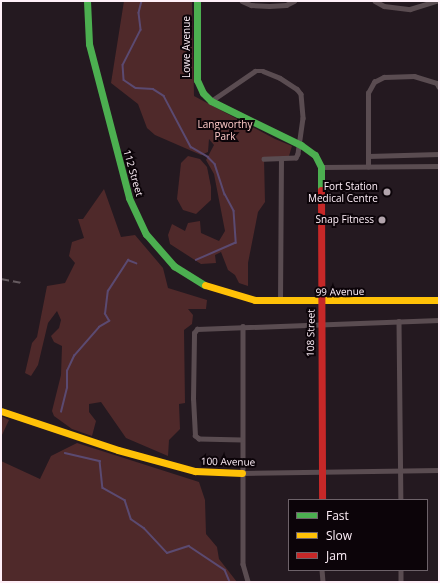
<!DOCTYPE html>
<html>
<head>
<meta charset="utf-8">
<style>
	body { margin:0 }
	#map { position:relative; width:440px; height:583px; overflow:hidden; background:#241920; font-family:"Open Sans",sans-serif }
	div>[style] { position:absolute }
	.green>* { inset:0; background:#4f292a }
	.stream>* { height:1.5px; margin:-0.75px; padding:0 0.75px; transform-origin:0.75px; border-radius:0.75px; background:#5b4a71 }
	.street>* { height:4.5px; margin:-2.25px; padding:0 2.25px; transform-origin:2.25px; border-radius:2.25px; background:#5a4c51 }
	.fast>* { height:7px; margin:-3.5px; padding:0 3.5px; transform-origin:3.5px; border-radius:3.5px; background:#4caf50 }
	.slow>* { height:7px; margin:-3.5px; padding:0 3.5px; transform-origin:3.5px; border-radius:3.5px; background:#ffc107 }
	.jam>* { height:7px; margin:-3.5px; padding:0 3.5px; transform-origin:3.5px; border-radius:3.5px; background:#c62828 }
	.rail>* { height:1.5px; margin-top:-0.75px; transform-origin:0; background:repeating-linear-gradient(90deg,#655a5f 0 8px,transparent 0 12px) }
	.dots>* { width:11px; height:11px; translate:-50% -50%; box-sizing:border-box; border:2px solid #0c0409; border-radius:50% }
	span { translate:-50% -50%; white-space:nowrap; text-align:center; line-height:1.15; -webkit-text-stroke:4px #0c0409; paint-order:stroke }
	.street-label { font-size:10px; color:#feeff8 }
	.park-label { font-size:10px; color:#fecac8 }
	.poi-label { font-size:10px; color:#feeff8 }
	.right { translate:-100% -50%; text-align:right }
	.frame { position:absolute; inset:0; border:2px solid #feeff8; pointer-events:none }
	.legend { position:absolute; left:288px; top:499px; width:140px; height:72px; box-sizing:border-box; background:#0c0409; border:1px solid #6d6269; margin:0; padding:5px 7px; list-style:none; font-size:12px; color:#feeff8 }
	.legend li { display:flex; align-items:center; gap:8px; height:20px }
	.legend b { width:20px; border:1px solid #6d6269 }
</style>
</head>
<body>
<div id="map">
	<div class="green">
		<i style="clip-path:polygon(124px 1px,192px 1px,194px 96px,275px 139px,292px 146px,289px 156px,264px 158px,265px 202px,258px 212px,248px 263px,248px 286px,239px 283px,235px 275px,228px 270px,221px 252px,215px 255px,216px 263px,201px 264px,170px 244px,168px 235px,172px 224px,185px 231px,188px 223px,200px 221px,201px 233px,219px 241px,225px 231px,214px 174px,206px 160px,214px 145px,209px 139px,208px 152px,201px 155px,155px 135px,147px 128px,138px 104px,111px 83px)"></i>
		<i style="clip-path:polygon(188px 156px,200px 159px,207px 167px,211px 187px,211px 200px,196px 214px,183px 210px,177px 199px,181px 163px)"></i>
		<i style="clip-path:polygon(104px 189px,121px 237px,135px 235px,163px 268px,168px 288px,207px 300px,206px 309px,188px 309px,193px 315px,192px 324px,184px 330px,185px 403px,179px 404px,180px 429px,169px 440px,168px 456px,126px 438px,101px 402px,89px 404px,89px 412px,96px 421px,92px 436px,72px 429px,54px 416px,52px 411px,61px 375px,62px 346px,54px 342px,51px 336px,59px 328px,61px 320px,57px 311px,48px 323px,38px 365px,31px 376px,25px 373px,32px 343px,37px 337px,47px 286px,65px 283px,75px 263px,69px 256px,72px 242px,84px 238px,78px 219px,83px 219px)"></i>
		<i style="clip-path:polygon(1px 416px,9px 420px,1px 437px)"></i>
		<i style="clip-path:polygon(77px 443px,199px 482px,205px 500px,206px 534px,217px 547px,219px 559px,237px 582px,1px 582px,1px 461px,40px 479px,51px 456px)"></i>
	</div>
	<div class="stream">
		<i style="left:142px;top:1px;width:12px;rotate:104deg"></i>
		<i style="left:139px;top:13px;width:17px;rotate:83deg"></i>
		<i style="left:141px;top:30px;width:39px;rotate:117deg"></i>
		<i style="left:123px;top:65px;width:15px;rotate:86deg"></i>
		<i style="left:124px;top:80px;width:14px;rotate:34deg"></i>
		<i style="left:136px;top:88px;width:17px;rotate:3deg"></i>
		<i style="left:153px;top:89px;width:13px;rotate:32deg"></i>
		<i style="left:164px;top:96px;width:58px;rotate:62.1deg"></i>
		<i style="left:191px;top:147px;width:20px;rotate:30deg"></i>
		<i style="left:208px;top:157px;width:10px;rotate:45deg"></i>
		<i style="left:215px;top:164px;width:32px;rotate:72deg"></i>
		<i style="left:225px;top:194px;width:19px;rotate:62deg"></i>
		<i style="left:234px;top:211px;width:32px;rotate:86deg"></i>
		<i style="left:236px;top:243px;width:43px;rotate:156.4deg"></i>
		<i style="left:61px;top:412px;width:25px;rotate:-76deg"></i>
		<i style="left:67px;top:388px;width:17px;rotate:-90deg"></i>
		<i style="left:67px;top:371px;width:17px;rotate:-65deg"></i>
		<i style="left:74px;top:356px;width:38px;rotate:-49deg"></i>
		<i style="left:99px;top:327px;width:12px;rotate:-31deg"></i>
		<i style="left:109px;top:321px;width:8px;rotate:-120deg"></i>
		<i style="left:105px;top:314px;width:23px;rotate:-83deg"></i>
		<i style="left:108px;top:291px;width:37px;rotate:-57deg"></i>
		<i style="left:128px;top:260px;width:9px;rotate:21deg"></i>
		<i style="left:65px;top:453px;width:36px;rotate:13deg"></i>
		<i style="left:100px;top:461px;width:27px;rotate:84deg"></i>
		<i style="left:103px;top:488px;width:25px;rotate:29deg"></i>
		<i style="left:125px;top:500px;width:20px;rotate:72deg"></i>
		<i style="left:131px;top:519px;width:16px;rotate:35deg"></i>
		<i style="left:144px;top:528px;width:34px;rotate:47deg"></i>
		<i style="left:167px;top:553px;width:23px;rotate:-18deg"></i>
		<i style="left:189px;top:546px;width:43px;rotate:33.7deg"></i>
		<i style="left:225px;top:570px;width:13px;rotate:67deg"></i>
		<i style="left:1px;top:582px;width:1px"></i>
	</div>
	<div class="street">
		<i style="left:242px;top:1px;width:10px;rotate:24deg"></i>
		<i style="left:251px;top:5px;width:18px;rotate:3deg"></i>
		<i style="left:269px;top:6px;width:17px;rotate:-3deg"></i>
		<i style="left:286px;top:5px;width:9px;rotate:-27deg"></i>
		<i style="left:375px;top:1px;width:10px;rotate:29deg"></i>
		<i style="left:384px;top:6px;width:26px;rotate:7deg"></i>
		<i style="left:410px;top:9px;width:27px;rotate:-17deg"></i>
		<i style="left:211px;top:101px;width:53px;rotate:-34.3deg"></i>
		<i style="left:255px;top:71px;width:8px"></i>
		<i style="left:263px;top:71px;width:18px;rotate:22deg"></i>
		<i style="left:280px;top:78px;width:20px;rotate:33deg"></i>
		<i style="left:297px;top:89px;width:6px;rotate:51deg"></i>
		<i style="left:301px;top:94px;width:24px;rotate:85deg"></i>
		<i style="left:303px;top:118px;width:36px;rotate:98deg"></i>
		<i style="left:298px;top:154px;width:4px;rotate:117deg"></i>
		<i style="left:296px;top:158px;width:32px;rotate:178deg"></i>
		<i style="left:368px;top:156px;width:71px;rotate:-1.6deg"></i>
		<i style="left:321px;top:167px;width:118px;rotate:-0.5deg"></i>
		<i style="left:368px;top:167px;width:74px;rotate:-90deg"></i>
		<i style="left:368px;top:93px;width:13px;rotate:-61deg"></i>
		<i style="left:374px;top:82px;width:11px;rotate:-27deg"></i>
		<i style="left:384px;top:77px;width:30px;rotate:-2deg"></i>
		<i style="left:414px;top:76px;width:24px;rotate:17deg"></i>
		<i style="left:437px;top:83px;width:4px;rotate:63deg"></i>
		<i style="left:280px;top:301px;width:142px;rotate:-89.6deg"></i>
		<i style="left:399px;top:321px;width:179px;rotate:89.4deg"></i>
		<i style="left:243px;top:326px;width:238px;rotate:90deg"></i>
		<i style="left:243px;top:564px;width:19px;rotate:74deg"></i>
		<i style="left:242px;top:440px;width:43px;rotate:-178.7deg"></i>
		<i style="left:199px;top:439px;width:5px;rotate:-143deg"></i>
		<i style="left:195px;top:436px;width:37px;rotate:-93deg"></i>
		<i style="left:193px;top:399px;width:66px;rotate:-89.1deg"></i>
		<i style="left:194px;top:333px;width:5px;rotate:-53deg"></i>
		<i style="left:197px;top:329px;width:242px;rotate:-2.1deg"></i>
		<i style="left:242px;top:473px;width:197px;rotate:-0.9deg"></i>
		<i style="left:322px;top:570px;width:12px;rotate:85deg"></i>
		<i style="left:401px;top:570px;width:12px;rotate:90deg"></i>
	</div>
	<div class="fast">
		<i style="left:87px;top:1px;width:43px;rotate:87.3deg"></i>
		<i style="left:89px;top:44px;width:159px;rotate:75.4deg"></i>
		<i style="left:129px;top:198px;width:40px;rotate:65deg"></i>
		<i style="left:146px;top:234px;width:43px;rotate:48.8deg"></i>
		<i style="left:174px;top:266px;width:36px;rotate:32deg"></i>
		<i style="left:197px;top:1px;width:79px;rotate:90deg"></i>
		<i style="left:197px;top:80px;width:14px;rotate:65deg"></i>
		<i style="left:203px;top:93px;width:11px;rotate:45deg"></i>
		<i style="left:211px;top:101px;width:100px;rotate:26.1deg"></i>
		<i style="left:301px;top:145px;width:17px;rotate:36deg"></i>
		<i style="left:315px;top:155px;width:13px;rotate:63deg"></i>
		<i style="left:321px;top:167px;width:23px;rotate:90deg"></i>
	</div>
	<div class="slow">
		<i style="left:205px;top:285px;width:52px;rotate:16.7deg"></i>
		<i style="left:255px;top:300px;width:184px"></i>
		<i style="left:1px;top:411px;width:123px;rotate:18.4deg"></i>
		<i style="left:118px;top:450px;width:80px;rotate:15.3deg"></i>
		<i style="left:195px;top:471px;width:47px;rotate:2.4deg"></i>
	</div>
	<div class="jam">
		<i style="left:321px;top:190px;width:310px;rotate:89.8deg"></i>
	</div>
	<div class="rail">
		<i style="left:1px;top:279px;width:20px;rotate:11deg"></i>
	</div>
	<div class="dots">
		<i style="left:387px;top:192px;background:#b2a4ac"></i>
		<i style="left:382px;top:220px;background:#b2a4ac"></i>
	</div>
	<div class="street-label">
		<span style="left:187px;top:47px;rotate:-90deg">Lowe Avenue</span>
		<span style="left:133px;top:173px;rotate:74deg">112 Street</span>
		<span style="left:340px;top:292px;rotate:-1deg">99 Avenue</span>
		<span style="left:311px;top:333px;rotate:-89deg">108 Street</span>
		<span style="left:228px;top:462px;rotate:1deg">100 Avenue</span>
	</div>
	<div class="park-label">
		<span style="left:225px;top:130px">Langworthy<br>Park</span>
	</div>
	<div class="poi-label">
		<span class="right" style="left:378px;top:192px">Fort Station<br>Medical Centre</span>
		<span class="right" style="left:374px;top:220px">Snap Fitness</span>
	</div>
	<div class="frame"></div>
	<ul class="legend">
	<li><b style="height:5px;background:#4caf50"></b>Fast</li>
	<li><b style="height:5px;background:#ffc107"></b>Slow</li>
	<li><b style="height:5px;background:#c62828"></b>Jam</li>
	</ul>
</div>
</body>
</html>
